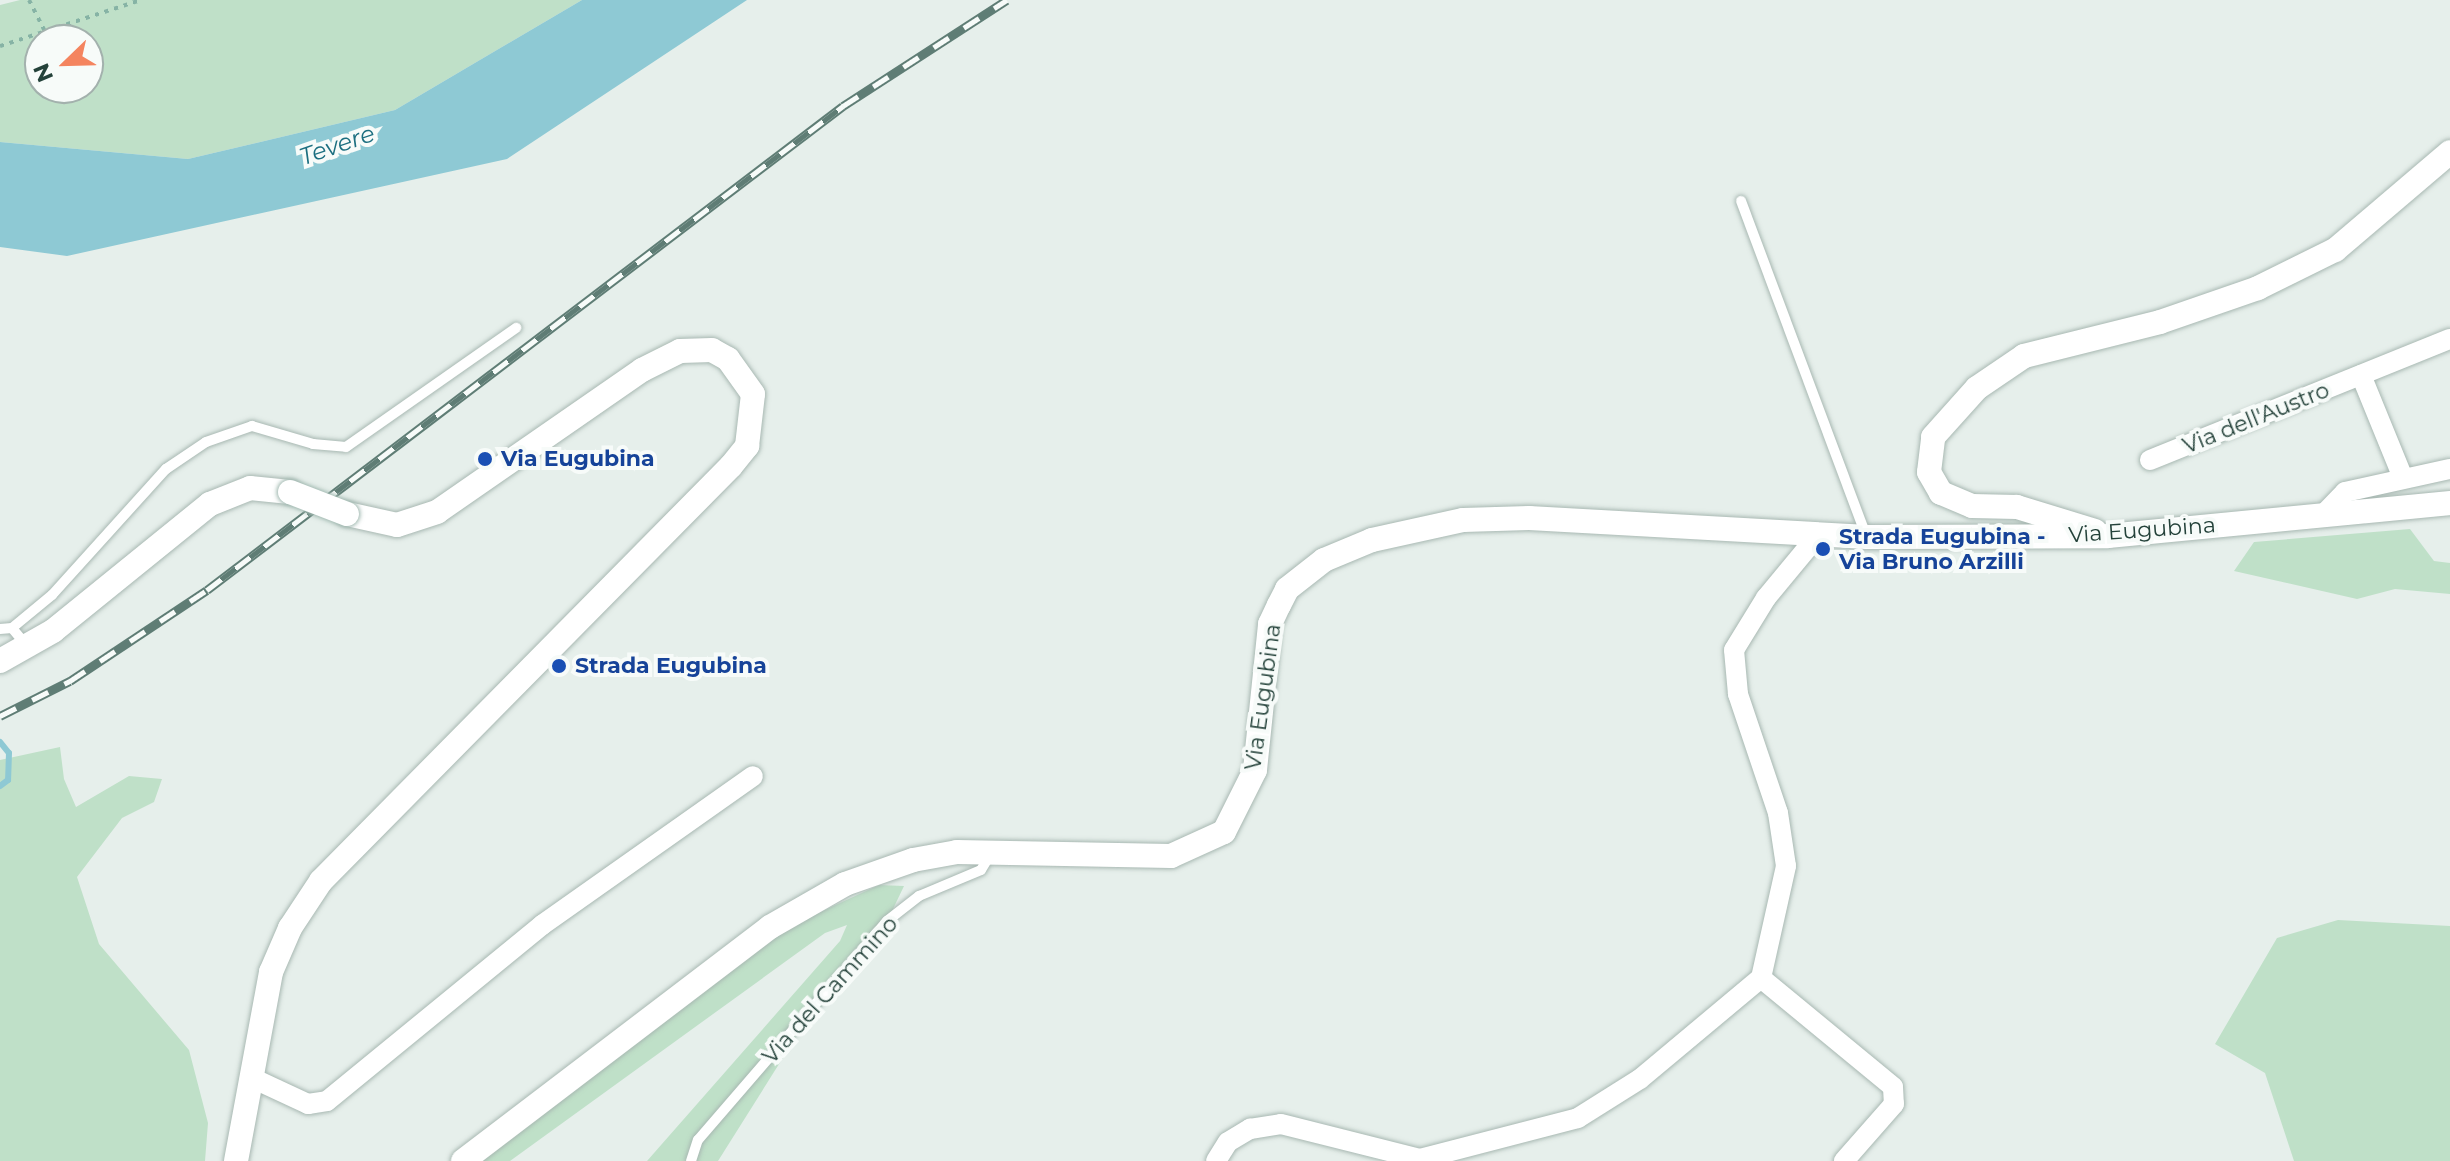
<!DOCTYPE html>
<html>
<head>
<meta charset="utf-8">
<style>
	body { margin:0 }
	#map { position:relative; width:2450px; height:1161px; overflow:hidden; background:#e6efeb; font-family:Montserrat,sans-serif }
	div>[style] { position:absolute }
	.green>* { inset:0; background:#bfe0c8 }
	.water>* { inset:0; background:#8ec9d4 }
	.stream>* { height:6px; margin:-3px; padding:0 3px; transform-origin:3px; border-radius:3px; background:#8ec9d4 }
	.path>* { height:4px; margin-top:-2px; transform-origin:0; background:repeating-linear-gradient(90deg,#86b3a5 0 4px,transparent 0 10px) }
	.roads { filter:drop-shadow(0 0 2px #a8b8b2) drop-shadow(0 0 2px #a8b8b2) }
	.lane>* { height:10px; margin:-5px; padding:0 5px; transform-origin:5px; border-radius:5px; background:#fff }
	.street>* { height:20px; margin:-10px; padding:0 10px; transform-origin:10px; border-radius:10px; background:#fff }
	.secondary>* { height:24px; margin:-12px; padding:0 12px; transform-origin:12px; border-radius:12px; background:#fff }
	.rail>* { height:9px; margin-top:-4.5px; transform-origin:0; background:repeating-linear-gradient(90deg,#f7fbf9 0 18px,#5f7d75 0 36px); box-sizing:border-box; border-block:2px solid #5f7d75 }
	.bridges { filter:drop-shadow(0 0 2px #a4bbb3) drop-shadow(0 0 2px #a4bbb3) }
	.secondary-bridge>* { height:24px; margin:-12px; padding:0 12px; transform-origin:12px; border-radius:12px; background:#fff }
	.dots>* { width:22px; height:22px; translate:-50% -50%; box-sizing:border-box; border:4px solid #f7fbf9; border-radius:50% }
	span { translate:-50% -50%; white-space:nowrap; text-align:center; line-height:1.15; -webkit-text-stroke:8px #f7fbf9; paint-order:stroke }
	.street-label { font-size:22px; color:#24423a }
	.transit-label { font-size:22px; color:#164399; font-weight:700 }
	.left { translate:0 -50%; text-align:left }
	.water-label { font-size:24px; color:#1c6f80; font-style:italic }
	.north { position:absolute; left:24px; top:24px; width:80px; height:80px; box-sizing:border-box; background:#f7fbf9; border:2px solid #a3b1ad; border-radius:50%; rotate:247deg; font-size:22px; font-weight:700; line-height:32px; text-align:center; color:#24423a }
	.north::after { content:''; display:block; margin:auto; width:28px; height:36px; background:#f4845f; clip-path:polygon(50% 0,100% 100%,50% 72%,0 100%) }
</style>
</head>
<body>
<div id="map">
	<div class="green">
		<i style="clip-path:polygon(evenodd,20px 0,582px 0,395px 110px,188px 159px,0 142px,0 5px,20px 0,40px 40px,88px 40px,88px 88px,40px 88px,40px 40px)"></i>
		<i style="clip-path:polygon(2410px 529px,2434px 561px,2450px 563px,2450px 594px,2395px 589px,2357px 599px,2234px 571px,2254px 542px)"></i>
		<i style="clip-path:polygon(60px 747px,64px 779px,76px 807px,129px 776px,162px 779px,154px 802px,122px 818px,77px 877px,99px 944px,189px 1050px,208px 1123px,205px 1161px,0 1161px,0 760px)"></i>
		<i style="clip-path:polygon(879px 885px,904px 886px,871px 955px,803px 1026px,718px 1161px,647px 1161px,840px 941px,847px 925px,825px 933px,510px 1161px,480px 1161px,775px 933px)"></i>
		<i style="clip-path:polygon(2338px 920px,2450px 926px,2450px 1161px,2294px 1161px,2265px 1073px,2215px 1044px,2277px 938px)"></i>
	</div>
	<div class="water">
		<i style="clip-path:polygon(582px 0,747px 0,507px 159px,67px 256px,0 247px,0 142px,188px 159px,395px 110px)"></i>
	</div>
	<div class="stream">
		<i style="left:0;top:742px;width:14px;rotate:51deg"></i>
		<i style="left:9px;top:753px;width:27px;rotate:92deg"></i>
		<i style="left:8px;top:780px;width:10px;rotate:143deg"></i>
	</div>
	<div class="path">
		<i style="left:29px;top:0;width:34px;rotate:63deg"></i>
		<i style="left:0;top:46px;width:148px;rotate:-18.1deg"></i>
	</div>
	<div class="roads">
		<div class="lane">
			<i style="left:1741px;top:201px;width:358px;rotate:69.5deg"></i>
			<i style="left:0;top:629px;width:12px;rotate:-5deg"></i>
			<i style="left:27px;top:646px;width:23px;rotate:-130deg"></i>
			<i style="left:12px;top:628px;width:52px;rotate:-39.5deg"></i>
			<i style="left:52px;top:595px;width:170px;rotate:-47.9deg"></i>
			<i style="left:166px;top:469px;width:48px;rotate:-34deg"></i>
			<i style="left:206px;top:442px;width:49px;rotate:-19.2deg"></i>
			<i style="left:252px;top:426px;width:64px;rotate:16.4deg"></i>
			<i style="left:313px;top:444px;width:33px;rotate:5deg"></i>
			<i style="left:346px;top:447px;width:208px;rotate:-35deg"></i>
			<i style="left:691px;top:1161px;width:22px;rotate:-72deg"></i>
			<i style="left:698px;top:1140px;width:289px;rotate:-49.2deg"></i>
			<i style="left:887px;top:921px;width:41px;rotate:-38deg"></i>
			<i style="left:919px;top:896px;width:67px;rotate:-22.8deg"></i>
			<i style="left:981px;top:870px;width:21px;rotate:-59deg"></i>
		</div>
		<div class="street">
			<i style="left:2361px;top:375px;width:111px;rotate:67.8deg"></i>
			<i style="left:2150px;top:460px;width:323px;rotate:-22deg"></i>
			<i style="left:2323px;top:515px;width:32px;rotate:-46deg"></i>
			<i style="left:2345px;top:492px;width:107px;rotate:-12.4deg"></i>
			<i style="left:1761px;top:978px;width:171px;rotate:39.5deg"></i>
			<i style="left:1893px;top:1087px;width:17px;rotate:87deg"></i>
			<i style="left:1894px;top:1104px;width:76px;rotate:131.3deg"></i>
			<i style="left:250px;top:1077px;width:64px;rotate:25deg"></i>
			<i style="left:308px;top:1104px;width:19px;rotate:-9deg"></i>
			<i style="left:327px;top:1101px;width:278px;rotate:-39.3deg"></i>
			<i style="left:542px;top:925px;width:258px;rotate:-35.2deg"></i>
			<i style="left:1216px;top:1161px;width:22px;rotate:-58deg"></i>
			<i style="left:1228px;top:1142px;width:26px;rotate:-31deg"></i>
			<i style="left:1250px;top:1129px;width:31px;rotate:-9deg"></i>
			<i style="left:1281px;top:1124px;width:143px;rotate:14.1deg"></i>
			<i style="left:1420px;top:1159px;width:163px;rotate:-14.5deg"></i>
			<i style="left:1578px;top:1118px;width:73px;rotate:-32.2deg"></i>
			<i style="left:1640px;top:1079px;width:158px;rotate:-39.9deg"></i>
			<i style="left:1761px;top:978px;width:115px;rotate:-77.4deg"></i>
			<i style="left:1786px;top:866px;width:54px;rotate:-98.6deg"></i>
			<i style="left:1778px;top:813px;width:126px;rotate:-108.6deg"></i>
			<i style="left:1738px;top:694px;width:44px;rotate:-95.2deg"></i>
			<i style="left:1734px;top:650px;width:61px;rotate:-58.4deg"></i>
			<i style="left:1766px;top:598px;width:83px;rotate:-50.4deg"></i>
		</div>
		<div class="secondary">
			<i style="left:2095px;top:531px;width:82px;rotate:-162.9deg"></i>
			<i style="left:2017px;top:507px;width:45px;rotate:-178.7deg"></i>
			<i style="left:1972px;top:506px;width:34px;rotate:-157deg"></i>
			<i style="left:1941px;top:493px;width:24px;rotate:-120deg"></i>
			<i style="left:1929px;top:472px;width:35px;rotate:-83deg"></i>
			<i style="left:1933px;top:437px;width:66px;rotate:-48.1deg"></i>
			<i style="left:1977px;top:388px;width:57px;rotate:-34.2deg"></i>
			<i style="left:2024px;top:356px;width:140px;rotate:-14deg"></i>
			<i style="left:2160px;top:322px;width:104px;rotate:-19.1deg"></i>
			<i style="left:2258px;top:288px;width:86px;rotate:-26.3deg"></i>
			<i style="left:2335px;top:250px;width:151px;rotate:-40.4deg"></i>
			<i style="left:0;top:661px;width:61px;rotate:-29.5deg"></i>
			<i style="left:53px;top:631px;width:202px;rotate:-39deg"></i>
			<i style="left:210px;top:504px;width:43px;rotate:-21.8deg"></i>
			<i style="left:250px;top:488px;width:40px;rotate:5.7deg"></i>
			<i style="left:236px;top:1161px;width:192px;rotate:-79.5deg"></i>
			<i style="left:271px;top:972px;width:48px;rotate:-66.6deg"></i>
			<i style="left:290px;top:928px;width:56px;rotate:-56.6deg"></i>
			<i style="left:321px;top:881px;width:583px;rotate:-45.35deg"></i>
			<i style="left:731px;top:466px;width:26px;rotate:-51deg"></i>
			<i style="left:747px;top:446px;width:52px;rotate:-83.4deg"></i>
			<i style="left:753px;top:394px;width:43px;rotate:-125.5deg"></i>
			<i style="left:728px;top:359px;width:18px;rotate:-151deg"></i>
			<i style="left:712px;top:350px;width:32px;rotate:178deg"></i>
			<i style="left:680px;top:351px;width:42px;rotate:153.4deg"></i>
			<i style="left:642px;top:370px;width:249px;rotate:145.3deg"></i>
			<i style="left:437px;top:512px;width:42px;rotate:162deg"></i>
			<i style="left:397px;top:525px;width:51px;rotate:-167.6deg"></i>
			<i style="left:463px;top:1161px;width:386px;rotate:-37.3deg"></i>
			<i style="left:770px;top:927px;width:86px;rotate:-29.8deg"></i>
			<i style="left:845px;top:884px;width:72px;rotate:-19.4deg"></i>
			<i style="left:913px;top:860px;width:45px;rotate:-10.3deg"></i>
			<i style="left:957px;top:852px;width:214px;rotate:1.1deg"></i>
			<i style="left:1171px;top:856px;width:58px;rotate:-24.4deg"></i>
			<i style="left:1224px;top:832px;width:69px;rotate:-63.4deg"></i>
			<i style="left:1255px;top:770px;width:147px;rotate:-84.1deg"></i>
			<i style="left:1270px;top:624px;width:21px;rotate:-65deg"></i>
			<i style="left:1279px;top:605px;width:18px;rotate:-63deg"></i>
			<i style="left:1287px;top:589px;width:47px;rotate:-38.1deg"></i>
			<i style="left:1324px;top:560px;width:52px;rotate:-22.6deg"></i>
			<i style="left:1372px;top:540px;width:93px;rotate:-12.4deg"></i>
			<i style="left:1463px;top:520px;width:66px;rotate:-1.7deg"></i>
			<i style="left:1529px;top:518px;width:339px;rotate:3.2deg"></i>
			<i style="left:1867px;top:537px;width:241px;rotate:-0.2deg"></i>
			<i style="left:2108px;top:536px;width:344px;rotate:-5.5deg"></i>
		</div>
	</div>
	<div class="rail">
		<i style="left:0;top:716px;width:78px;rotate:-26.6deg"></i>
		<i style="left:70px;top:681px;width:164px;rotate:-33.6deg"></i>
		<i style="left:207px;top:590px;width:799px;rotate:-37.27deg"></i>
		<i style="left:843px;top:106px;width:195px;rotate:-32.9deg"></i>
	</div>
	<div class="bridges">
		<div class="secondary-bridge">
			<i style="left:290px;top:492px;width:61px;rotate:21.1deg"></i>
		</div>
	</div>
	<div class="dots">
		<i style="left:485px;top:459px;background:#1a4fb4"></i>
		<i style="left:1823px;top:549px;background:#1a4fb4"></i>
		<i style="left:559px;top:666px;background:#1a4fb4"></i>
	</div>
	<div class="street-label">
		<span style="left:2256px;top:418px;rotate:-22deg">Via dell'Austro</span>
		<span style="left:2142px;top:530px;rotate:-4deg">Via Eugubina</span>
		<span style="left:1263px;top:697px;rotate:-82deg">Via Eugubina</span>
		<span style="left:830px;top:990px;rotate:-48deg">Via del Cammino</span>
	</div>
	<div class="transit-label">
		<span class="left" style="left:501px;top:459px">Via Eugubina</span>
		<span class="left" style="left:1839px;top:549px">Strada Eugubina -<br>Via Bruno Arzilli</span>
		<span class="left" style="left:575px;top:666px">Strada Eugubina</span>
	</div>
	<div class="water-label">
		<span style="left:337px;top:145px;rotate:-19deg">Tevere</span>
	</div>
	<div class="north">N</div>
</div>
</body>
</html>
